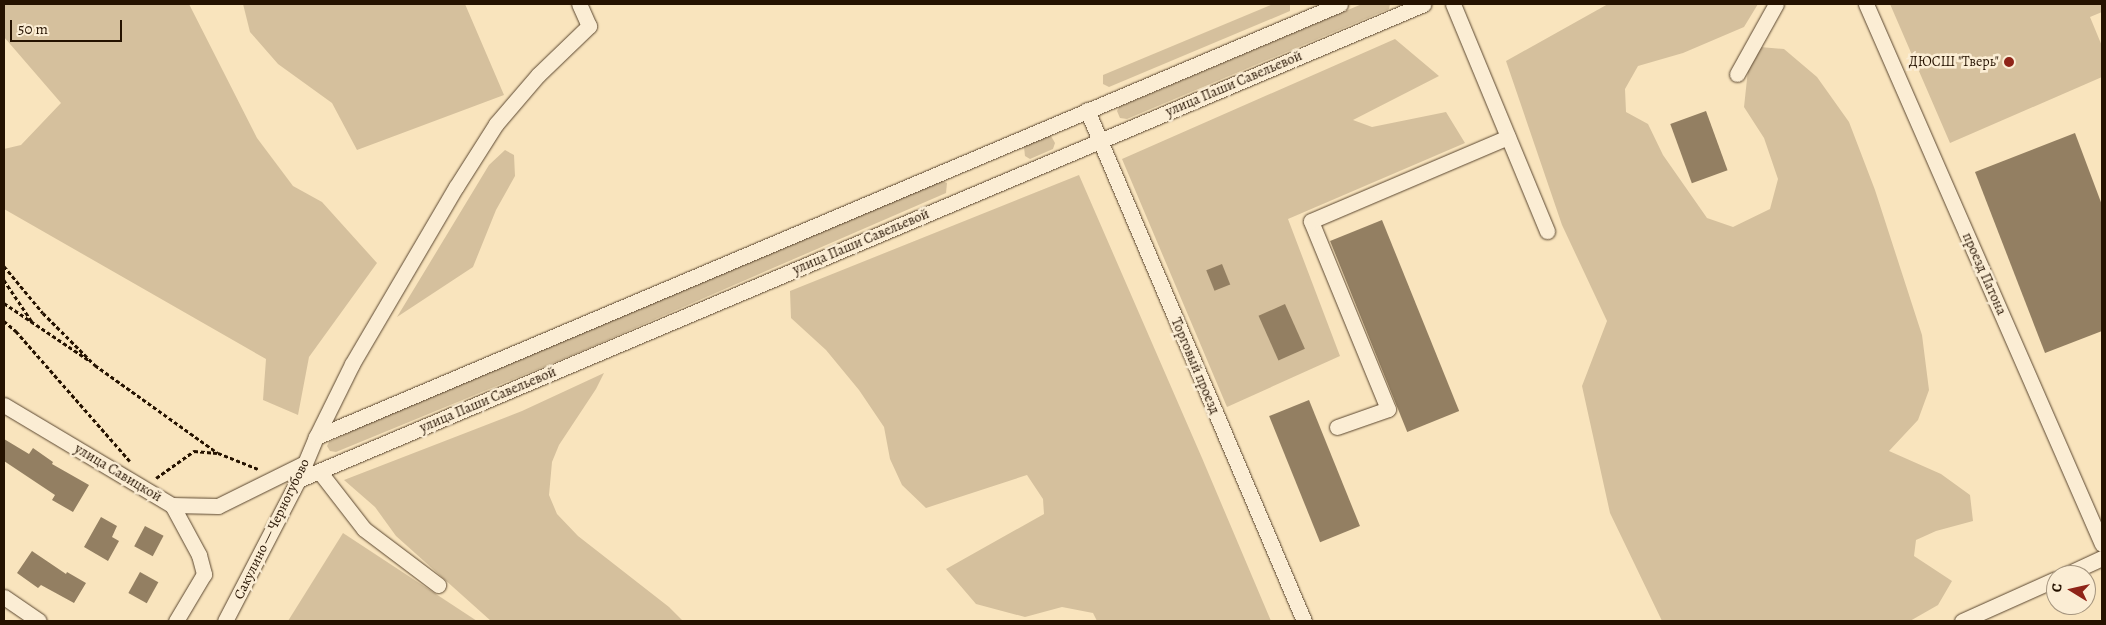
<!DOCTYPE html>
<html>
<head>
<meta charset="utf-8">
<style>
	body { margin:0 }
	#map { position:relative; width:2106px; height:625px; overflow:hidden; background:#f9e4bd; font-family:Alegreya,serif }
	div>[style] { position:absolute }
	.green>* { inset:0; background:#d5c09d }
	.building>* { inset:0; background:#937f62; transform-origin:0 0 }
	.path>* { height:2.5px; margin-top:-1.25px; transform-origin:0; background:repeating-linear-gradient(90deg,#251200 0 4px,transparent 0 6.5px) }
	.roads { filter:drop-shadow(0 0 1px #5a462f) drop-shadow(0 0 1px #5a462f) }
	.minor>* { height:15px; margin:-7.5px; padding:0 7.5px; transform-origin:7.5px; border-radius:7.5px; background:#fbedd4 }
	.dots>* { width:14px; height:14px; translate:-50% -50%; box-sizing:border-box; border:2px solid #fbedd4; border-radius:50% }
	span { translate:-50% -50%; white-space:nowrap; text-align:center; line-height:1.15; -webkit-text-stroke:5px #fbedd4; paint-order:stroke }
	.poi-label { font-size:14px; color:#251200 }
	.right { translate:-100% -50%; text-align:right }
	.street-label { font-size:14px; color:#251200 }
	.frame { position:absolute; inset:0; border:5px solid #251200; pointer-events:none }
	.north { position:absolute; left:2046px; top:565px; width:50px; height:50px; box-sizing:border-box; background:#fbedd4; border:1px solid #a5957f; border-radius:50%; rotate:279deg; font-size:14px; font-weight:700; line-height:20px; text-align:center; color:#251200 }
	.north::after { content:''; display:block; margin:auto; width:18px; height:22px; background:#8f2418; clip-path:polygon(50% 0,100% 100%,50% 72%,0 100%) }
	.scale { position:absolute; left:10px; top:20px; width:112px; height:22px; box-sizing:border-box; border:2px solid #251200; border-top:0; padding-left:6px; font-size:15px; line-height:18px; white-space:nowrap; color:#251200; -webkit-text-stroke:4px #fbedd4; paint-order:stroke }
</style>
</head>
<body>
<div id="map">
	<div class="green">
		<i style="clip-path:polygon(4px 4px,189px 4px,257px 138px,293px 186px,322px 202px,377px 263px,309px 357px,298px 415px,263px 400px,266px 359px,4px 209px,4px 149px,21px 145px,61px 103px,4px 37px)"></i>
		<i style="clip-path:polygon(243px 4px,465px 4px,504px 95px,357px 150px,332px 103px,278px 64px,250px 32px)"></i>
		<i style="clip-path:polygon(1273px 4px,1290px 4px,1290px 11px,1109px 87px,1103px 84px,1103px 75px)"></i>
		<i style="clip-path:polygon(1362px 4px,1390px 4px,1389px 9px,1127px 119px,1120px 118px,1117px 111px,1119px 107px)"></i>
		<i style="clip-path:polygon(1608px 4px,1758px 4px,1744px 27px,1683px 53px,1638px 66px,1625px 89px,1626px 112px,1648px 124px,1663px 155px,1707px 218px,1733px 227px,1770px 209px,1778px 179px,1764px 138px,1744px 107px,1748px 70px,1760px 47px,1784px 49px,1817px 77px,1849px 122px,1875px 190px,1922px 335px,1929px 390px,1918px 420px,1889px 451px,1941px 474px,1970px 495px,1973px 521px,1936px 531px,1916px 540px,1914px 556px,1952px 581px,1938px 605px,1910px 621px,1662px 621px,1610px 513px,1582px 386px,1607px 321px,1562px 225px,1506px 61px)"></i>
		<i style="clip-path:polygon(1890px 4px,2102px 4px,2102px 12px,2090px 17px,2102px 46px,2102px 77px,1950px 143px)"></i>
		<i style="clip-path:polygon(1395px 39px,1439px 76px,1353px 120px,1372px 127px,1446px 112px,1465px 143px,1288px 219px,1340px 356px,1227px 407px,1122px 159px)"></i>
		<i style="clip-path:polygon(1045px 135px,1051px 136px,1055px 143px,1053px 149px,1030px 159px,1025px 156px,1024px 147px,1030px 142px)"></i>
		<i style="clip-path:polygon(505px 150px,514px 155px,515px 176px,496px 210px,473px 267px,397px 317px,489px 165px)"></i>
		<i style="clip-path:polygon(1079px 175px,1202px 458px,1271px 621px,1097px 621px,1093px 613px,1062px 607px,1025px 617px,976px 604px,946px 569px,1044px 514px,1043px 499px,1027px 475px,926px 508px,902px 485px,890px 459px,884px 427px,859px 390px,826px 350px,791px 318px,790px 291px)"></i>
		<i style="clip-path:polygon(939px 180px,947px 183px,946px 193px,582px 351px,336px 452px,330px 451px,327px 446px,329px 442px,381px 417px)"></i>
		<i style="clip-path:polygon(604px 373px,596px 389px,559px 445px,552px 462px,549px 495px,557px 514px,578px 536px,669px 607px,683px 621px,491px 621px,396px 536px,375px 507px,344px 480px,522px 411px)"></i>
		<i style="clip-path:polygon(343px 533px,477px 621px,288px 621px)"></i>
	</div>
	<div class="building">
		<i style="left:1706px;top:111px;width:63px;height:38px;rotate:70deg"></i>
		<i style="clip-path:polygon(2075px 133px,2102px 205px,2102px 331px,2045px 353px,1975px 172px)"></i>
		<i style="left:1382px;top:220px;width:206px;height:56px;rotate:68deg"></i>
		<i style="left:1222px;top:264px;width:22px;height:17px;rotate:68deg"></i>
		<i style="left:1285px;top:304px;width:49px;height:29px;rotate:66deg"></i>
		<i style="left:1309px;top:400px;width:136px;height:43px;rotate:68deg"></i>
		<i style="clip-path:polygon(4px 439px,29px 454px,33px 448px,53px 462px,52px 464px,89px 485px,73px 512px,52px 500px,55px 495px,4px 461px)"></i>
		<i style="clip-path:polygon(101px 517px,117px 526px,112px 537px,119px 541px,108px 561px,84px 547px)"></i>
		<i style="left:145px;top:526px;width:21px;height:23px;rotate:28deg"></i>
		<i style="clip-path:polygon(32px 551px,66px 574px,67px 572px,86px 583px,74px 603px,41px 585px,38px 588px,17px 573px)"></i>
		<i style="left:140px;top:572px;width:21px;height:24px;rotate:29deg"></i>
	</div>
	<div class="path">
		<i style="left:4px;top:266px;width:61px;rotate:50.3deg"></i>
		<i style="left:43px;top:313px;width:74px;rotate:45deg"></i>
		<i style="left:95px;top:365px;width:151px;rotate:35.6deg"></i>
		<i style="left:218px;top:453px;width:43px;rotate:21.8deg"></i>
		<i style="left:4px;top:280px;width:52px;rotate:56deg"></i>
		<i style="left:4px;top:303px;width:104px;rotate:34deg"></i>
		<i style="left:4px;top:321px;width:16px;rotate:40deg"></i>
		<i style="left:16px;top:331px;width:173px;rotate:48.8deg"></i>
		<i style="left:156px;top:478px;width:47px;rotate:-35.4deg"></i>
		<i style="left:194px;top:451px;width:23px;rotate:5deg"></i>
	</div>
	<div class="roads">
		<div class="minor">
			<i style="left:1453px;top:4px;width:246px;rotate:67.5deg"></i>
			<i style="left:1866px;top:4px;width:589px;rotate:66.39deg"></i>
			<i style="left:1737px;top:74px;width:80px;rotate:-60.9deg"></i>
			<i style="left:1087px;top:110px;width:555px;rotate:66.99deg"></i>
			<i style="left:4px;top:405px;width:196px;rotate:30.8deg"></i>
			<i style="left:172px;top:505px;width:57px;rotate:61.6deg"></i>
			<i style="left:199px;top:555px;width:20px;rotate:75deg"></i>
			<i style="left:204px;top:574px;width:55px;rotate:120.8deg"></i>
			<i style="left:1337px;top:427px;width:54px;rotate:-19.4deg"></i>
			<i style="left:1388px;top:409px;width:203px;rotate:-112.3deg"></i>
			<i style="left:1311px;top:221px;width:214px;rotate:-23.1deg"></i>
			<i style="left:316px;top:437px;width:1112px;rotate:-22.92deg"></i>
			<i style="left:319px;top:471px;width:73px;rotate:52.2deg"></i>
			<i style="left:364px;top:529px;width:93px;rotate:37.1deg"></i>
			<i style="left:298px;top:480px;width:1222px;rotate:-22.92deg"></i>
			<i style="left:172px;top:505px;width:46px;rotate:1.2deg"></i>
			<i style="left:218px;top:506px;width:97px;rotate:-26.3deg"></i>
			<i style="left:2065px;top:575px;width:41px;rotate:-24.7deg"></i>
			<i style="left:4px;top:597px;width:42px;rotate:34.4deg"></i>
			<i style="left:225px;top:621px;width:159px;rotate:-62.6deg"></i>
			<i style="left:298px;top:480px;width:47px;rotate:-67.3deg"></i>
			<i style="left:316px;top:437px;width:81px;rotate:-63.7deg"></i>
			<i style="left:352px;top:364px;width:205px;rotate:-59.6deg"></i>
			<i style="left:456px;top:187px;width:75px;rotate:-57.6deg"></i>
			<i style="left:496px;top:124px;width:65px;rotate:-49.4deg"></i>
			<i style="left:538px;top:75px;width:71px;rotate:-43.9deg"></i>
			<i style="left:589px;top:26px;width:24px;rotate:-114deg"></i>
			<i style="left:1962px;top:621px;width:103px;rotate:-24.1deg"></i>
		</div>
	</div>
	<div class="dots">
		<i style="left:2009px;top:62px;background:#8f2418"></i>
	</div>
	<div class="poi-label">
		<span class="right" style="left:1999px;top:62px">ДЮСШ "Тверь"</span>
	</div>
	<div class="street-label">
		<span style="left:1234px;top:84px;rotate:-23deg">улица Паши Савельевой</span>
		<span style="left:861px;top:242px;rotate:-23deg">улица Паши Савельевой</span>
		<span style="left:1984px;top:274px;rotate:66deg">проезд Патона</span>
		<span style="left:1195px;top:366px;rotate:67deg">Торговый проезд</span>
		<span style="left:488px;top:400px;rotate:-23deg">улица Паши Савельевой</span>
		<span style="left:118px;top:473px;rotate:31deg">улица Савицкой</span>
		<span style="left:272px;top:529px;rotate:-64deg">Сакулино — Черногубово</span>
	</div>
	<div class="frame"></div>
	<div class="north">С</div>
	<div class="scale">50 m</div>
</div>
</body>
</html>
